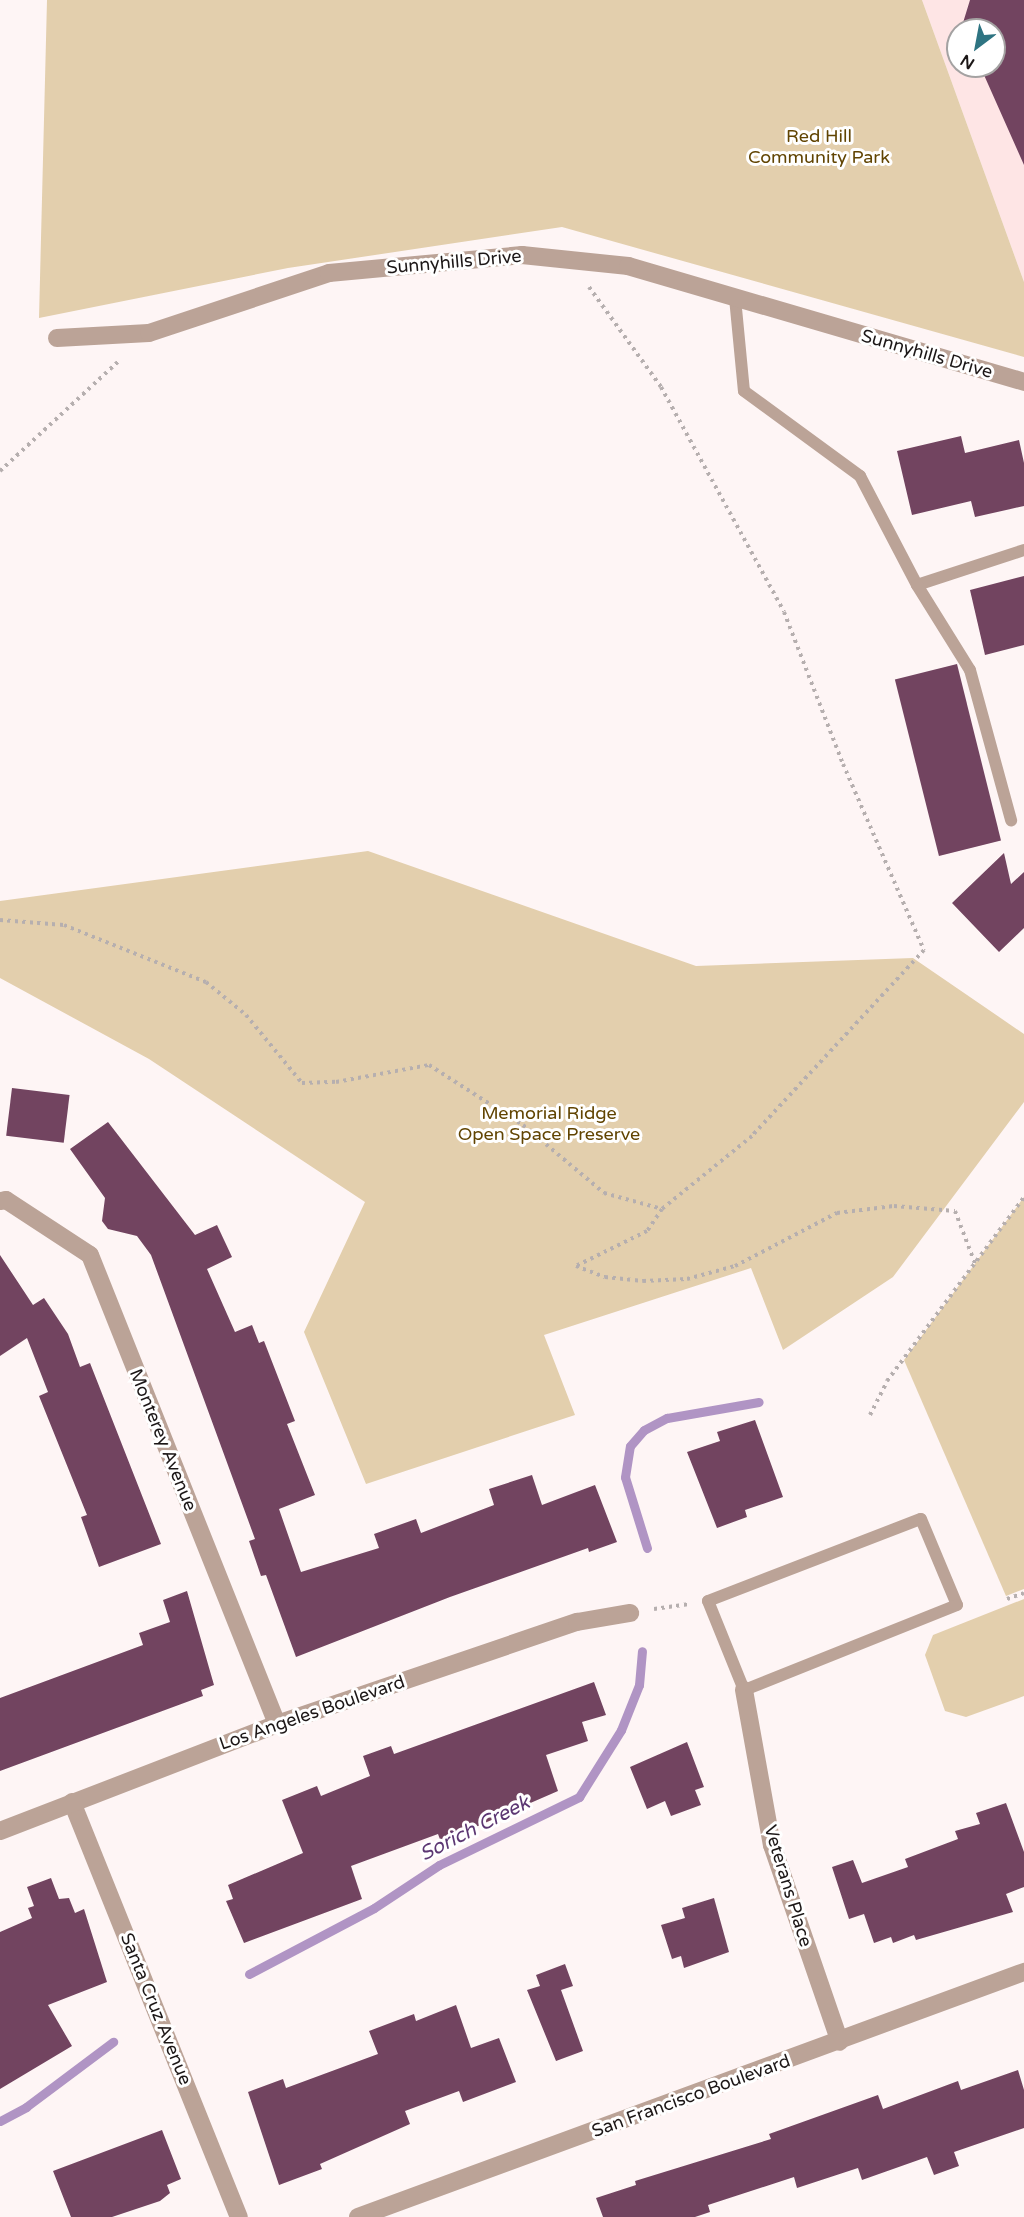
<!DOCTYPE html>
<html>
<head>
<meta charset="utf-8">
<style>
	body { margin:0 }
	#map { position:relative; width:1024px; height:2217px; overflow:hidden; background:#fef5f5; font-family:"Varela Round",sans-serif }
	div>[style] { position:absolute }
	.built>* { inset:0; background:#fee5e5 }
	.green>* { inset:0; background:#e3cfad }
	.stream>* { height:9px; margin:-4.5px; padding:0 4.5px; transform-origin:4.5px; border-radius:4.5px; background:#b094c4 }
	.building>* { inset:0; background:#724460; transform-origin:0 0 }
	.path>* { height:4px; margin-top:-2px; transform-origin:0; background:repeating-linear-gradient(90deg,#b6afaf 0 3px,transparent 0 7.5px) }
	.service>* { height:12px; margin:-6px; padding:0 6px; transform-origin:6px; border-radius:6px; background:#bba397 }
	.minor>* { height:18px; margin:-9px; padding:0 9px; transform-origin:9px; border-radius:9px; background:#bba397 }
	span { translate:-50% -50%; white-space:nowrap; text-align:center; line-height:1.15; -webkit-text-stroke:6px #fff; paint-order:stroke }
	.park-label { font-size:18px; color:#614402 }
	.street-label { font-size:18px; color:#1c1717 }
	.water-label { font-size:20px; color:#5c3773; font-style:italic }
	.north { position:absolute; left:946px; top:18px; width:60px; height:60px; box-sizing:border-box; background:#fff; border:2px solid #a4a2a2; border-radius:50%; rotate:212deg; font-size:16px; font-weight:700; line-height:24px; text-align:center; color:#1c1717 }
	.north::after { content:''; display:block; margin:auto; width:21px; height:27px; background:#2e7482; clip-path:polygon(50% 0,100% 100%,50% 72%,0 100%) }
</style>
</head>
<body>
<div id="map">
	<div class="built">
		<i style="clip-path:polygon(evenodd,922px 0,1024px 0,1024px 282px,922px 0,958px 30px,994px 30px,994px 66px,958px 66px,958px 30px)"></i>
	</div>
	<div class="green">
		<i style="clip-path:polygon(47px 0,922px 0,1024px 282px,1024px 357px,562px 227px,288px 268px,39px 318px)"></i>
		<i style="clip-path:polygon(368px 851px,696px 966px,913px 958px,1024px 1034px,1024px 1102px,893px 1277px,783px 1350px,751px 1268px,544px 1335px,575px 1415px,366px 1484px,304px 1332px,365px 1202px,149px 1059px,0 978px,0 901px)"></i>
		<i style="clip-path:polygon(1024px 1197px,1024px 1589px,1006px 1596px,904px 1360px)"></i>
		<i style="clip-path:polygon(1024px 1599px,1024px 1696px,966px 1717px,945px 1711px,925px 1655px,933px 1635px)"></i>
	</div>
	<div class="stream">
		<i style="left:647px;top:1548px;width:74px;rotate:-107.2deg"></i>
		<i style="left:625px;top:1477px;width:31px;rotate:-81deg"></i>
		<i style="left:630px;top:1446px;width:21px;rotate:-49deg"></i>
		<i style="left:644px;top:1430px;width:26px;rotate:-28deg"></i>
		<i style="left:667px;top:1418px;width:93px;rotate:-9.9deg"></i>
		<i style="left:249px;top:1974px;width:141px;rotate:-27.8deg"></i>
		<i style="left:374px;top:1908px;width:78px;rotate:-33.5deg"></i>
		<i style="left:439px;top:1865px;width:156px;rotate:-25.9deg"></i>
		<i style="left:579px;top:1797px;width:79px;rotate:-57.9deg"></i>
		<i style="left:621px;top:1730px;width:48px;rotate:-68.2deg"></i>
		<i style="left:639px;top:1685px;width:34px;rotate:-85deg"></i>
		<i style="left:0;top:2121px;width:30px;rotate:-28deg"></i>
		<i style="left:26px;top:2107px;width:109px;rotate:-36.8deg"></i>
	</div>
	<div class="building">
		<i style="clip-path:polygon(970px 0,1024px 0,1024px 165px,980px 66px,994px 66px,994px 30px,964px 30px,962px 26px)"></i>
		<i style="clip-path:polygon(961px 436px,965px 453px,1019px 440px,1024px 463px,1024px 506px,975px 517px,971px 501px,912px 515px,897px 451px)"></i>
		<i style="clip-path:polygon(1024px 576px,1024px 645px,985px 655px,970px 590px)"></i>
		<i style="left:957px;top:664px;width:182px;height:64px;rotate:76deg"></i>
		<i style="clip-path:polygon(1004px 853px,1011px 884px,1024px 872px,1024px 928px,999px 952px,952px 903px)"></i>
		<i style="left:12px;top:1088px;width:58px;height:48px;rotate:7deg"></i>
		<i style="clip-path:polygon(108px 1122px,195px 1235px,217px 1225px,232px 1257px,207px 1269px,235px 1332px,252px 1325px,259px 1343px,264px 1341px,295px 1421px,287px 1424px,315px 1495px,279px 1509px,301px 1572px,379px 1548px,374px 1534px,416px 1519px,421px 1533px,494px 1505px,489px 1489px,532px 1475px,542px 1505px,595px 1485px,617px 1542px,589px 1552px,588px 1548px,450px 1597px,296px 1657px,266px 1575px,261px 1576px,249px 1541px,255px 1539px,151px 1255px,137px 1236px,108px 1229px,102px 1221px,105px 1198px,70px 1149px)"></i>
		<i style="clip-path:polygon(0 1255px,33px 1305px,44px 1298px,68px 1334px,80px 1367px,90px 1363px,161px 1544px,99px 1567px,81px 1517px,87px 1515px,39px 1396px,48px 1392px,27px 1338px,0 1356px)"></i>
		<i style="clip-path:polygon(755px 1420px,783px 1497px,745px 1510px,747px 1517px,717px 1528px,687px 1452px,720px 1441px,717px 1432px)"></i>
		<i style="clip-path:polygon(187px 1591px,214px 1685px,201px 1690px,203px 1696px,0 1771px,0 1698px,143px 1645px,139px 1633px,170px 1622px,163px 1600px)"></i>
		<i style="clip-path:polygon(594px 1682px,606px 1715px,582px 1722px,588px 1741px,546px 1755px,558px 1791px,441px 1842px,438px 1834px,351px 1866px,362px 1899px,244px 1943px,226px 1901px,233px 1899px,228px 1885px,303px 1853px,282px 1800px,317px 1786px,321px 1796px,370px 1776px,363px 1756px,391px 1746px,394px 1754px)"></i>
		<i style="clip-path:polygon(687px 1742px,704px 1787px,695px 1790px,701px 1805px,671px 1816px,665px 1801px,647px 1809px,630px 1767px)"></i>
		<i style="clip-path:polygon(1006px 1803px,1024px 1852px,1024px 1887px,1006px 1894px,1013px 1912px,916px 1940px,914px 1935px,893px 1943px,891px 1937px,874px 1943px,864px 1914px,849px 1919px,832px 1867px,853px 1860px,862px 1883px,908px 1867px,905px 1859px,958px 1839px,955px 1831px,980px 1824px,976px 1813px)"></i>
		<i style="clip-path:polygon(51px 1878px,59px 1899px,69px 1898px,75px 1913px,84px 1909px,107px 1982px,48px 2005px,72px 2046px,0 2089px,0 1932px,32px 1918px,28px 1908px,34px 1906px,27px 1887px)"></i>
		<i style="clip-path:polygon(714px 1898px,729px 1952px,684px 1968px,681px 1956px,672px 1959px,661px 1925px,685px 1918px,682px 1908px)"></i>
		<i style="clip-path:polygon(565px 1964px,573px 1986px,561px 1990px,583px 2051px,556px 2061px,527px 1990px,540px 1986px,536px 1975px)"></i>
		<i style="clip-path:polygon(456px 2005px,471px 2048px,499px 2038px,516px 2082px,463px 2102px,459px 2091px,405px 2111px,410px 2124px,320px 2164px,322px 2169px,279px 2185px,248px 2092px,283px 2079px,286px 2088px,378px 2054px,369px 2031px,414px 2014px,416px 2021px)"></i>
		<i style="clip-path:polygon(1018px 2070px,1024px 2090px,1024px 2128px,954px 2152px,959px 2166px,934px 2175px,927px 2157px,862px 2180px,858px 2168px,797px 2188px,794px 2177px,708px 2205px,710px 2212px,695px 2217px,603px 2217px,596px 2198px,636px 2185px,635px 2181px,771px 2139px,769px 2134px,878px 2095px,883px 2109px,958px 2081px,961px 2090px)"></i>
		<i style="clip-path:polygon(162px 2130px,181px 2179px,167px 2185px,170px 2193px,160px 2201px,112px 2217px,71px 2217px,53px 2171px)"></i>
	</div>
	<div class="path">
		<i style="left:589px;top:287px;width:123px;rotate:54.2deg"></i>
		<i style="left:661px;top:387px;width:256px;rotate:61.3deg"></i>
		<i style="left:784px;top:612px;width:163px;rotate:68.8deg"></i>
		<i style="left:843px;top:764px;width:203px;rotate:66.5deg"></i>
		<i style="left:924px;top:950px;width:253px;rotate:132.8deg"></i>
		<i style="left:752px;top:1136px;width:116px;rotate:141deg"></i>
		<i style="left:0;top:471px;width:163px;rotate:-42.8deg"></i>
		<i style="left:0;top:920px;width:64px;rotate:4.5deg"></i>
		<i style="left:64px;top:925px;width:153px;rotate:21.9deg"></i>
		<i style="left:206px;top:982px;width:52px;rotate:39.5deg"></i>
		<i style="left:246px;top:1015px;width:88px;rotate:50.5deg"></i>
		<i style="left:302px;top:1083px;width:34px;rotate:-2deg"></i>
		<i style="left:336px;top:1082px;width:95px;rotate:-10.4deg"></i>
		<i style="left:429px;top:1065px;width:112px;rotate:32.6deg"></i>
		<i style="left:523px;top:1125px;width:106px;rotate:40deg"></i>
		<i style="left:604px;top:1193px;width:60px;rotate:15.4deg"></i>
		<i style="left:662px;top:1209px;width:27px;rotate:124deg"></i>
		<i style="left:647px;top:1231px;width:79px;rotate:153.8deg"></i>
		<i style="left:576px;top:1266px;width:31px;rotate:21deg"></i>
		<i style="left:605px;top:1277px;width:38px;rotate:6deg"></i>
		<i style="left:643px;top:1281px;width:44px;rotate:-2.6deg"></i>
		<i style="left:687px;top:1279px;width:50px;rotate:-15.2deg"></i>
		<i style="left:735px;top:1266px;width:115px;rotate:-27.5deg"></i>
		<i style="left:837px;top:1213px;width:57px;rotate:-7deg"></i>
		<i style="left:894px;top:1206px;width:61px;rotate:4.7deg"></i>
		<i style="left:955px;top:1211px;width:59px;rotate:69.1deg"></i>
		<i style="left:870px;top:1415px;width:38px;rotate:-63deg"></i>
		<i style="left:887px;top:1381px;width:229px;rotate:-53.3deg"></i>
		<i style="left:1007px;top:1599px;width:18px;rotate:-19deg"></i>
		<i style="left:654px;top:1609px;width:34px;rotate:-8deg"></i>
	</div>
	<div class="service">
		<i style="left:735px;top:298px;width:93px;rotate:84.5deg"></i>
		<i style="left:744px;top:391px;width:144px;rotate:36.2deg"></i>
		<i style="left:860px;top:476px;width:123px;rotate:62.4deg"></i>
		<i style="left:917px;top:585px;width:113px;rotate:-18.1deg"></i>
		<i style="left:917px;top:585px;width:100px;rotate:58.1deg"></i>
		<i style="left:970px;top:670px;width:156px;rotate:74.7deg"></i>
		<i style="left:921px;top:1519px;width:93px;rotate:67.3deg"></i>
		<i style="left:957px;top:1605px;width:229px;rotate:158.2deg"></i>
		<i style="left:744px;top:1690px;width:96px;rotate:-112deg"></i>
		<i style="left:708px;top:1601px;width:228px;rotate:-21.1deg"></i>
	</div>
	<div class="minor">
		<i style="left:57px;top:338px;width:92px;rotate:-3.1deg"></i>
		<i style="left:149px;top:333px;width:190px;rotate:-18.4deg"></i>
		<i style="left:329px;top:273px;width:194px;rotate:-5.3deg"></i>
		<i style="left:522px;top:255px;width:107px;rotate:5.9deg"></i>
		<i style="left:628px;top:266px;width:413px;rotate:16.3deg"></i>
		<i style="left:0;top:1201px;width:6px;rotate:-9deg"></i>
		<i style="left:6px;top:1200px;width:100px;rotate:33.2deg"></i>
		<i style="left:90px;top:1255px;width:505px;rotate:68.26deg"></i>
		<i style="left:744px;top:1690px;width:158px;rotate:79.8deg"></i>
		<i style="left:772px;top:1845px;width:208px;rotate:71deg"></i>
		<i style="left:72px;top:1802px;width:447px;rotate:68.1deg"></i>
		<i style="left:0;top:1831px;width:297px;rotate:-21.1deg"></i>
		<i style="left:277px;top:1724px;width:317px;rotate:-18.8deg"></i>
		<i style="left:577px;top:1622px;width:54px;rotate:-9.6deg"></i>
		<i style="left:358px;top:2217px;width:710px;rotate:-20.2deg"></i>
	</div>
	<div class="park-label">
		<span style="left:819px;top:147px">Red Hill<br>Community Park</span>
		<span style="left:549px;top:1124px">Memorial Ridge<br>Open Space Preserve</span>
	</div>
	<div class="street-label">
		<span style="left:454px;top:262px;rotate:-5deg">Sunnyhills Drive</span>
		<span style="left:927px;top:354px;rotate:16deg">Sunnyhills Drive</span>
		<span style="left:163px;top:1440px;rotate:68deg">Monterey Avenue</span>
		<span style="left:312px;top:1713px;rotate:-19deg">Los Angeles Boulevard</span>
		<span style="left:788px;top:1886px;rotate:73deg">Veterans Place</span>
		<span style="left:156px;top:2009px;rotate:68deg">Santa Cruz Avenue</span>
		<span style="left:691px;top:2096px;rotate:-20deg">San Francisco Boulevard</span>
	</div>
	<div class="water-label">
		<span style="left:475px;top:1829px;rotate:-27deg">Sorich Creek</span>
	</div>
	<div class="north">N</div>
</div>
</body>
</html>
